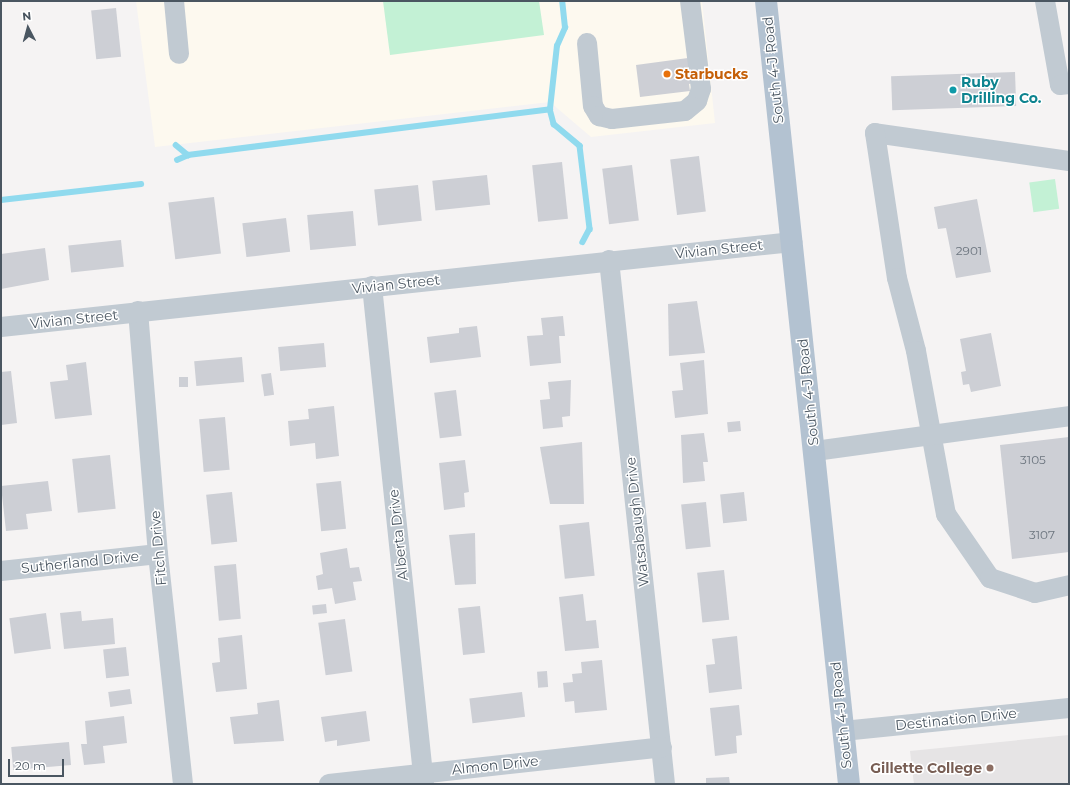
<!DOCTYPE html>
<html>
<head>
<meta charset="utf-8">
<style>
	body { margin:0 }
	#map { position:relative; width:1070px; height:785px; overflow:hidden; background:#f5f3f3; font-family:Montserrat,sans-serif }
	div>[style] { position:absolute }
	.commercial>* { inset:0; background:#fdf9ef }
	.education>* { inset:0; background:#e6e4e5 }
	.green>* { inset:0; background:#c3f1d5; transform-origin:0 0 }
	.stream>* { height:5.5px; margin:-2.75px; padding:0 2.75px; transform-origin:2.75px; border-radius:2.75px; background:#90daee }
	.building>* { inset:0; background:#cdcfd5; transform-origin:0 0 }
	.minor>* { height:20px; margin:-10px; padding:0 10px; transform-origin:10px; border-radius:10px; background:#c1cad2 }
	.major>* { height:22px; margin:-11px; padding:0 11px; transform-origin:11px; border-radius:11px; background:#b3c2d1 }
	.dots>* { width:11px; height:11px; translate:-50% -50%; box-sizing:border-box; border:2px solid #fff; border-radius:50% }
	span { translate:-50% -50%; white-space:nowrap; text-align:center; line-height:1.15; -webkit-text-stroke:3px #fff; paint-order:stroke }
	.number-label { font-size:12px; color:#6b747e }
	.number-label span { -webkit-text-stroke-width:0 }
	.street-label { font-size:14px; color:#4a5661 }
	.food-label { font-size:14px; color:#c56008; font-weight:700 }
	.left { translate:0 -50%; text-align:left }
	.culture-label { font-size:14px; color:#0d838f; font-weight:700 }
	.education-label { font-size:14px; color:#785e54; font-weight:700 }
	.right { translate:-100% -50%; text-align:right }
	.frame { position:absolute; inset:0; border:2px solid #4a5661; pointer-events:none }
	.north { position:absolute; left:8px; top:8px; width:40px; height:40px; -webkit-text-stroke:3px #fff; paint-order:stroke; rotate:354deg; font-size:11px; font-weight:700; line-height:16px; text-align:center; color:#4a5661 }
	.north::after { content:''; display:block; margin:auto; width:14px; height:18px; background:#4a5661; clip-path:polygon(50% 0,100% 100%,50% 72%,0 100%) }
	.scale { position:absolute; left:8px; top:759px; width:56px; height:18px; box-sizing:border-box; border:2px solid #4a5661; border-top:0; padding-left:5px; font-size:12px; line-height:14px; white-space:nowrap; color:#4a5661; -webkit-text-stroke:3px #fff; paint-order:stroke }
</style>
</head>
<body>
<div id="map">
	<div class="commercial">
		<i style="clip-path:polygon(136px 1px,702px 1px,715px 123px,591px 137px,550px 102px,155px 147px)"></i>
	</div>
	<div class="education">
		<i style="clip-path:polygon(1069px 735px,1069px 784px,914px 784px,910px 751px)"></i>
	</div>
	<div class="green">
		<i style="clip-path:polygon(383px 1px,539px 1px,544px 35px,390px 55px)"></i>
		<i style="left:1055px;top:179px;width:30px;height:26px;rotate:82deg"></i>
	</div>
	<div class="stream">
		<i style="left:550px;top:109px;width:16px;rotate:75deg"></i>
		<i style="left:554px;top:124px;width:34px;rotate:40deg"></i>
		<i style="left:580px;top:146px;width:84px;rotate:83.1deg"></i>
		<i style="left:590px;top:229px;width:15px;rotate:118deg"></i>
		<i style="left:176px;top:145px;width:16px;rotate:40deg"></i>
		<i style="left:177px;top:160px;width:12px;rotate:-24deg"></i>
		<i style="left:188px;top:155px;width:365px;rotate:-7.2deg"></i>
		<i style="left:550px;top:109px;width:63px;rotate:-83.7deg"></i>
		<i style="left:557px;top:46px;width:20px;rotate:-66deg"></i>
		<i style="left:565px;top:28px;width:27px;rotate:-96deg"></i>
		<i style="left:1px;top:200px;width:141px;rotate:-6.5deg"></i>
	</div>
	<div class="building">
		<i style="left:116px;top:8px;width:49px;height:25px;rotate:84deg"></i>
		<i style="clip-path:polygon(688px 58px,698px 82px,689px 84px,690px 91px,640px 97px,636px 65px)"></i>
		<i style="left:1015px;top:72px;width:34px;height:124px;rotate:88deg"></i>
		<i style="left:699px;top:156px;width:56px;height:29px;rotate:83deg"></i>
		<i style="left:562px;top:162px;width:57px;height:30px;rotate:84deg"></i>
		<i style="left:632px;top:165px;width:56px;height:30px;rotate:83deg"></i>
		<i style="left:487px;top:175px;width:30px;height:55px;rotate:84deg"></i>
		<i style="left:418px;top:185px;width:36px;height:44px;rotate:84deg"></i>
		<i style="left:214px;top:197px;width:57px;height:46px;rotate:83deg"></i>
		<i style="clip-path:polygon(977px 199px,991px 272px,956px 278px,946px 228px,938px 229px,934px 207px)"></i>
		<i style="left:353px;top:211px;width:35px;height:46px;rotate:85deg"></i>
		<i style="left:286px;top:218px;width:34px;height:44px;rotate:83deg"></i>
		<i style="left:121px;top:240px;width:27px;height:53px;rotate:84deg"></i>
		<i style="clip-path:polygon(45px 248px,49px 280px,1px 289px,1px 254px)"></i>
		<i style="clip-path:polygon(697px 301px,705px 353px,669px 356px,668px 304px)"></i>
		<i style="clip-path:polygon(563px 316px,565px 336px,559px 336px,561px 363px,530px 366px,527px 336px,543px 335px,541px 318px)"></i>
		<i style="clip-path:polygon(477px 326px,481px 357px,430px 363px,427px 337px,459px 333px,459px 328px)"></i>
		<i style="clip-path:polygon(991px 333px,1001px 386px,971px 392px,969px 384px,963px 385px,961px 372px,966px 371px,960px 339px)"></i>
		<i style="left:324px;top:343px;width:24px;height:46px;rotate:85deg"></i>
		<i style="left:242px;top:357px;width:25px;height:48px;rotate:85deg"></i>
		<i style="clip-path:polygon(704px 360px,708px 414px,675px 418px,672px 391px,683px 390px,680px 363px)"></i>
		<i style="clip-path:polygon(86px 362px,92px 415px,55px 419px,50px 382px,68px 380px,66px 365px)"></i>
		<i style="clip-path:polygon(11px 371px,17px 423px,1px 425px,1px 372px)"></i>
		<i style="left:271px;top:373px;width:22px;height:10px;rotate:82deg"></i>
		<i style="left:179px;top:377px;width:9px;height:10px"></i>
		<i style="clip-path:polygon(571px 380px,570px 416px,562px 417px,563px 427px,543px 429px,540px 400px,550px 399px,548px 382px)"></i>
		<i style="left:456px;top:390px;width:46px;height:22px;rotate:83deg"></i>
		<i style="clip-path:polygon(334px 406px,339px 456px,316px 459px,315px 443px,290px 446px,288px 421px,309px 419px,308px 409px)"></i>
		<i style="left:225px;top:417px;width:53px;height:26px;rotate:85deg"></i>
		<i style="left:740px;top:421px;width:10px;height:13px;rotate:84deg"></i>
		<i style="clip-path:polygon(704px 433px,708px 462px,703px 462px,705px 481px,683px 483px,681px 435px)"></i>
		<i style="clip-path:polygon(1069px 437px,1069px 552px,1012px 559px,1000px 445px)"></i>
		<i style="clip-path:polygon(582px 442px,584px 504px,550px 504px,540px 447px)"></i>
		<i style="left:110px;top:455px;width:54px;height:38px;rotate:84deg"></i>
		<i style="clip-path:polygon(465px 460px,469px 492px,464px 493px,465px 507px,444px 510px,439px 463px)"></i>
		<i style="clip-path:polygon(48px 481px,52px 511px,26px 514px,28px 529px,6px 531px,1px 486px)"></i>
		<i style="left:341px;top:481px;width:48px;height:25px;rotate:84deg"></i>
		<i style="left:232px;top:492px;width:50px;height:26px;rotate:84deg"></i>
		<i style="left:744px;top:492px;width:29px;height:24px;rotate:84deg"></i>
		<i style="left:706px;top:502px;width:45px;height:25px;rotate:84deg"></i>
		<i style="left:589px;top:522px;width:54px;height:30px;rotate:84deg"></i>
		<i style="clip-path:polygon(475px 533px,476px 584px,455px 585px,449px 535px)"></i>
		<i style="clip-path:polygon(347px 548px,350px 568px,359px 567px,362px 581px,353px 582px,356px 600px,335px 604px,332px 588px,318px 590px,316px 576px,323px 574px,320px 553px)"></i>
		<i style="left:236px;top:564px;width:55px;height:22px;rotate:85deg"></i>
		<i style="left:724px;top:570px;width:50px;height:27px;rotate:84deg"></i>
		<i style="clip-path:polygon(583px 594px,586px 621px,596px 620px,599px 648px,565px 651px,559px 597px)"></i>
		<i style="left:326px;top:604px;width:9px;height:14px;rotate:84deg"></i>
		<i style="left:480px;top:606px;width:47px;height:22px;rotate:84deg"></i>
		<i style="clip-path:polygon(81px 611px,82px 621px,113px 618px,115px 644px,64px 649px,60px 613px)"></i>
		<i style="left:46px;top:613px;width:36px;height:37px;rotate:82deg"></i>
		<i style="left:345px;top:619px;width:53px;height:27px;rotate:82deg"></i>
		<i style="clip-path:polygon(242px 635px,247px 689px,216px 692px,212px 663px,220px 662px,218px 638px)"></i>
		<i style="clip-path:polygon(737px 636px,742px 689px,709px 693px,706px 665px,715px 664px,712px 639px)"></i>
		<i style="left:126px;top:647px;width:29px;height:23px;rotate:84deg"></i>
		<i style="clip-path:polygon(602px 660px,607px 710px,575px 713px,574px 701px,565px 702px,563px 683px,573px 682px,572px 674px,582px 673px,581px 662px)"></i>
		<i style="left:547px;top:671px;width:16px;height:10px;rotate:86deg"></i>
		<i style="left:130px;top:689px;width:15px;height:22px;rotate:82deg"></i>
		<i style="left:522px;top:692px;width:25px;height:53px;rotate:83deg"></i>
		<i style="clip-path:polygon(279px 700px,284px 741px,234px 744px,230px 717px,258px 714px,257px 703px)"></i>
		<i style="clip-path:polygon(739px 705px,742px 735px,736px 736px,737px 753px,715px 756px,710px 708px)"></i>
		<i style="clip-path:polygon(366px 711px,370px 741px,337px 746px,337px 740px,325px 742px,321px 717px)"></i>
		<i style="clip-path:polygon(124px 716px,127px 743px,103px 746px,105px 763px,84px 765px,81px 744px,87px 744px,85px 721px)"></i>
		<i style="left:69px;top:742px;width:23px;height:58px;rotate:85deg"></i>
		<i style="clip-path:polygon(729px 777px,730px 784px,706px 784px,706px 778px)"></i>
	</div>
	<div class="minor">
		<i style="left:174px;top:1px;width:53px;rotate:84.6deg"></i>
		<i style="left:1045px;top:1px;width:85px;rotate:79.9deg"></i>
		<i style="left:1060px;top:85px;width:9px;rotate:-6deg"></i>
		<i style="left:587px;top:43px;width:63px;rotate:84.6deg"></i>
		<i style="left:593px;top:106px;width:12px;rotate:59deg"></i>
		<i style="left:599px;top:116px;width:13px;rotate:13deg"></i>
		<i style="left:612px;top:119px;width:73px;rotate:-6.3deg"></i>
		<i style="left:685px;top:111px;width:16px;rotate:-40deg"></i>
		<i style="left:697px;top:101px;width:13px;rotate:-72deg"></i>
		<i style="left:701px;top:89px;width:89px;rotate:-97.1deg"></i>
		<i style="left:1069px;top:161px;width:196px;rotate:-171.8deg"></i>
		<i style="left:875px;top:133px;width:147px;rotate:81.4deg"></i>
		<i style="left:897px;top:278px;width:75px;rotate:75.4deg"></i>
		<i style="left:916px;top:351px;width:166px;rotate:79.6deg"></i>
		<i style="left:946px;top:514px;width:78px;rotate:55.5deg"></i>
		<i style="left:990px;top:578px;width:47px;rotate:18.4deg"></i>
		<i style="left:1035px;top:593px;width:35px;rotate:-13deg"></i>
		<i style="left:609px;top:260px;width:527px;rotate:83.9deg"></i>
		<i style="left:372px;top:286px;width:501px;rotate:84.04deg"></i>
		<i style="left:138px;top:311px;width:244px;rotate:85.3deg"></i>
		<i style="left:158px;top:554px;width:231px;rotate:83.8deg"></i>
		<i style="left:1px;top:327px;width:796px;rotate:-6.13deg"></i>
		<i style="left:815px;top:451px;width:256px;rotate:-7.8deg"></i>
		<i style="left:1px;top:571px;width:158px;rotate:-6.2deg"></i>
		<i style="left:843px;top:731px;width:227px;rotate:-5.8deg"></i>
		<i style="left:329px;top:784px;width:335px;rotate:-6.3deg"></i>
	</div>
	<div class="major">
		<i style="left:766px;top:1px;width:787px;rotate:83.95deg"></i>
	</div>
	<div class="dots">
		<i style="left:667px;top:74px;background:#e8710a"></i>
		<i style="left:953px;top:90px;background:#0f9aa8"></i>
		<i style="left:990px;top:768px;background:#8d6e63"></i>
	</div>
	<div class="number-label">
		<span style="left:969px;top:251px">2901</span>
		<span style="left:1033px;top:460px">3105</span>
		<span style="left:1042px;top:535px">3107</span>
	</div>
	<div class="street-label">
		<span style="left:773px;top:70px;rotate:-96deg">South 4-J Road</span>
		<span style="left:719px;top:249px;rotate:-6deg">Vivian Street</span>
		<span style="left:396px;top:284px;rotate:-6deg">Vivian Street</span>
		<span style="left:74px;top:319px;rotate:-6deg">Vivian Street</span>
		<span style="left:808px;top:392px;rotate:-96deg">South 4-J Road</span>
		<span style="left:637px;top:522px;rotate:-96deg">Watsabaugh Drive</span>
		<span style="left:398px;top:535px;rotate:-96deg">Alberta Drive</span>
		<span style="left:158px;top:548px;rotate:-95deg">Fitch Drive</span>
		<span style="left:80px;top:562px;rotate:-6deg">Sutherland Drive</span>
		<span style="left:841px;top:715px;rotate:-96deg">South 4-J Road</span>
		<span style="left:956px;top:719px;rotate:-6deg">Destination Drive</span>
		<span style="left:495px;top:765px;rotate:-6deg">Almon Drive</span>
	</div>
	<div class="food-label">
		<span class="left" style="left:675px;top:74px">Starbucks</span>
	</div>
	<div class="culture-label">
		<span class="left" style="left:961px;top:90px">Ruby<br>Drilling Co.</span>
	</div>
	<div class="education-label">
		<span class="right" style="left:982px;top:768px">Gillette College</span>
	</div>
	<div class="frame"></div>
	<div class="north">N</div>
	<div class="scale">20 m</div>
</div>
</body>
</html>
